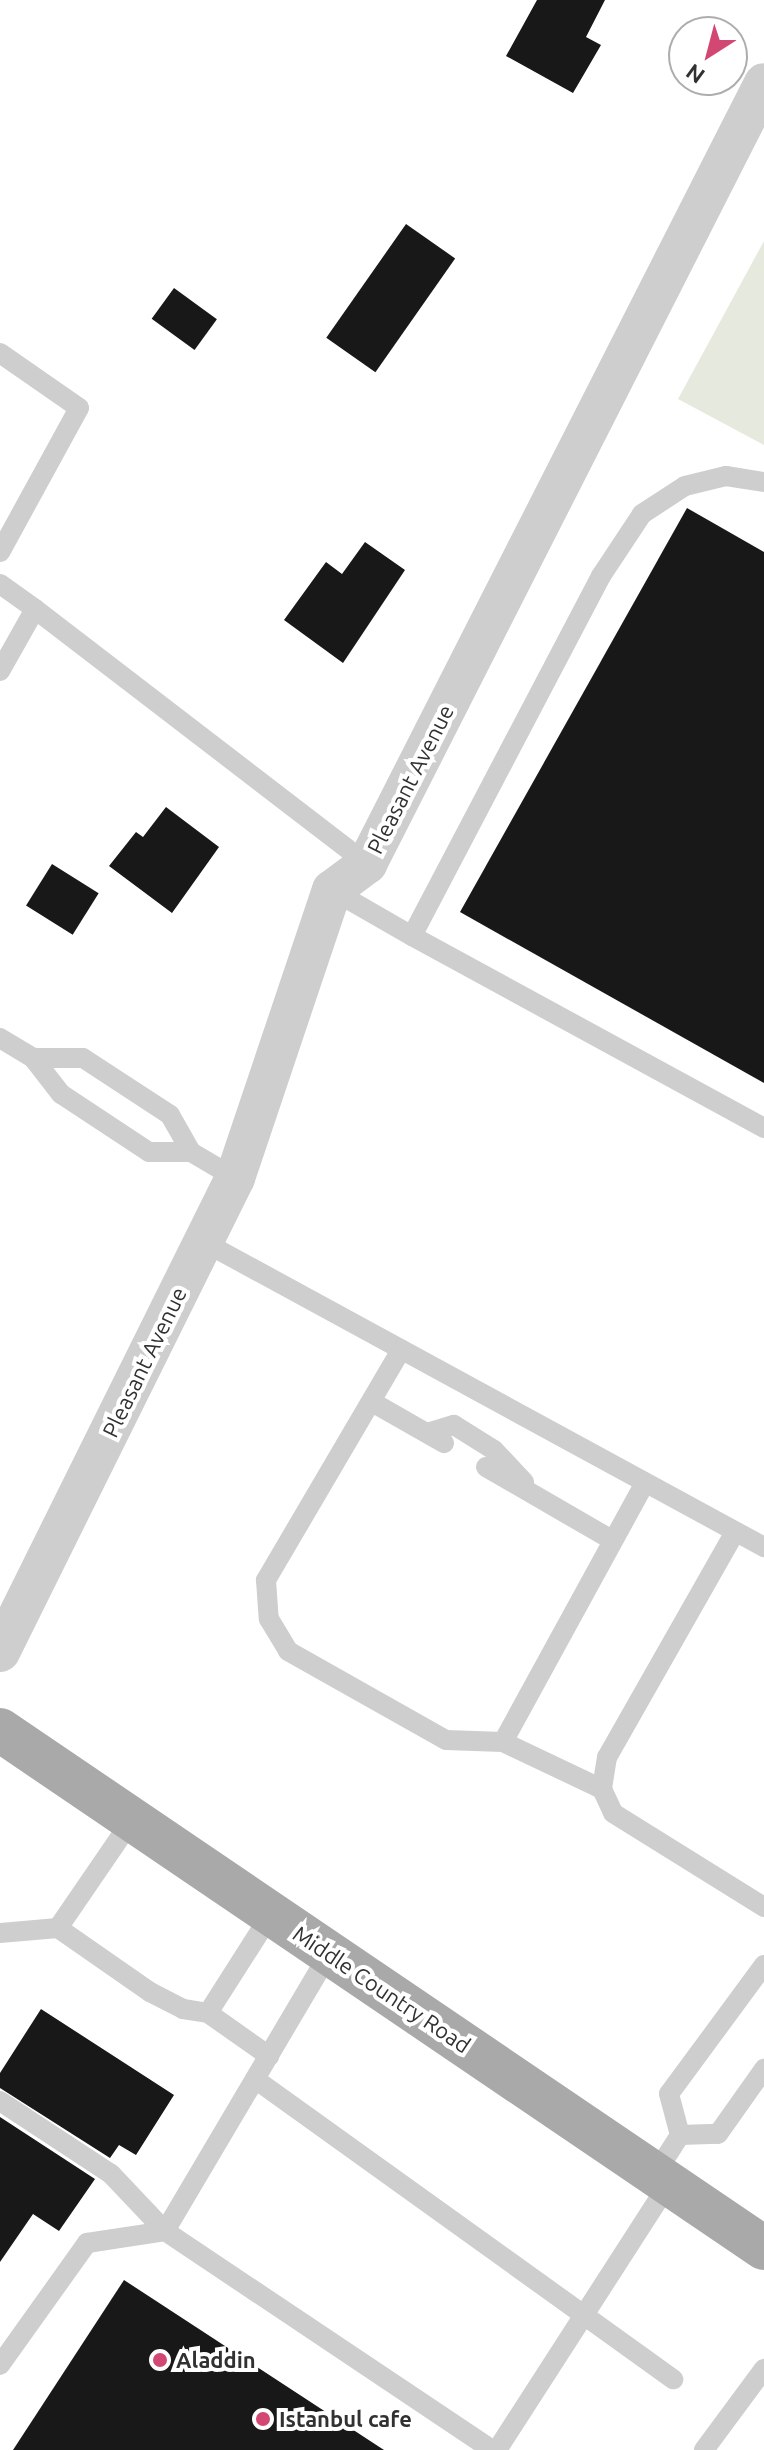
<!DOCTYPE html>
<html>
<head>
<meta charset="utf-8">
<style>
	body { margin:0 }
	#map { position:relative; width:764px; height:2450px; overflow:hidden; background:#fff; font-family:Ubuntu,sans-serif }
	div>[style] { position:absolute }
	.green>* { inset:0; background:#e6e9dd }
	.building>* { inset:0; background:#181818; transform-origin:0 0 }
	.service>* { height:20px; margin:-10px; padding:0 10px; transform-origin:10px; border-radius:10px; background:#cecece }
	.minor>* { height:40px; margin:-20px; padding:0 20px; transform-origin:20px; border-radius:20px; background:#cecece }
	.primary>* { height:44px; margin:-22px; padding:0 22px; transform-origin:22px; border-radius:22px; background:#a9a9a9 }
	.dots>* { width:22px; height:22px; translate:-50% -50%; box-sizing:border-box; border:4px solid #fff; border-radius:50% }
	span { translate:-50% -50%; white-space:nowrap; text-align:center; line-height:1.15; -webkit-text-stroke:8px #fff; paint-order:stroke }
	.street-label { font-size:22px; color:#313131 }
	.poi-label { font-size:22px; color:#313131; font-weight:700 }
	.left { translate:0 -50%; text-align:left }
	.north { position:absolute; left:668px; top:16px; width:80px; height:80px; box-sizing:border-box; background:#fff; border:2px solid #adadad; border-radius:50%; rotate:216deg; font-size:22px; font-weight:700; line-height:32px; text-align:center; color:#313131 }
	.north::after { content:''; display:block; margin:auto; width:28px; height:36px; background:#d34872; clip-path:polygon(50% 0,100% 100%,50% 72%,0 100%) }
</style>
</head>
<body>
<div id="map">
	<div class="green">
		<i style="clip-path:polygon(764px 241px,764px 445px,678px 399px)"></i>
	</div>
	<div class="building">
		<i style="clip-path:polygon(537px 0,605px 0,586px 37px,601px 45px,573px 93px,506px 56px)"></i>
		<i style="left:406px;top:224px;width:60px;height:139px;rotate:35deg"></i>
		<i style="left:174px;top:288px;width:53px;height:38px;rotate:36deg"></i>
		<i style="clip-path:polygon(687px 508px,764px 552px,764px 1083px,460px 912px)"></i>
		<i style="clip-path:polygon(365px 542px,405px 570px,343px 663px,284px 620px,326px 562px,342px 574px)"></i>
		<i style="clip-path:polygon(166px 807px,219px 847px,172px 913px,109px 866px,136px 832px,143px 837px)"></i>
		<i style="left:52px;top:864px;width:55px;height:49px;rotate:32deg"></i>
		<i style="clip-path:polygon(41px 2009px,174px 2095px,136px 2155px,119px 2145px,110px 2158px,0 2088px,0 2073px)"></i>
		<i style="clip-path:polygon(0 2117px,95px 2179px,59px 2231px,33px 2214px,0 2262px)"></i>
		<i style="clip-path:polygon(124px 2280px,384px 2450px,13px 2450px)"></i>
	</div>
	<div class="service">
		<i style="left:0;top:353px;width:96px;rotate:34.8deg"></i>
		<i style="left:79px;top:408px;width:164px;rotate:118.7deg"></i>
		<i style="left:0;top:584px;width:43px;rotate:35.5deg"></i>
		<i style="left:35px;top:609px;width:71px;rotate:119.4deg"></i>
		<i style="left:35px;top:609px;width:419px;rotate:37.5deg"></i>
		<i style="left:332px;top:890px;width:92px;rotate:29.9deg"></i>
		<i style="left:412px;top:936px;width:407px;rotate:-62.3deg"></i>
		<i style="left:601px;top:576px;width:74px;rotate:-56.5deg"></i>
		<i style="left:642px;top:514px;width:51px;rotate:-33.1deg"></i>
		<i style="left:685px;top:486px;width:42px;rotate:-13.7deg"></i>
		<i style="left:726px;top:476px;width:38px;rotate:9deg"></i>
		<i style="left:412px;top:936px;width:401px;rotate:28.6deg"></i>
		<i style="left:0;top:1038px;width:39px;rotate:31deg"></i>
		<i style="left:33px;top:1058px;width:50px"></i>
		<i style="left:83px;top:1058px;width:104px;rotate:33.2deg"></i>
		<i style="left:170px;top:1115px;width:43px;rotate:60.4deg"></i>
		<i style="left:191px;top:1152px;width:42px;rotate:180deg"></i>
		<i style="left:149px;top:1152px;width:105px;rotate:-146.6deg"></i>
		<i style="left:61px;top:1094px;width:46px;rotate:-127.9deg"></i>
		<i style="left:191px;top:1152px;width:51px;rotate:30.6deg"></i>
		<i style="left:204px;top:1242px;width:638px;rotate:28.57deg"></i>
		<i style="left:401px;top:1350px;width:267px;rotate:120.4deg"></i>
		<i style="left:266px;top:1580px;width:39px;rotate:86deg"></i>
		<i style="left:269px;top:1619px;width:37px;rotate:59deg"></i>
		<i style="left:288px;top:1651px;width:181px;rotate:29.4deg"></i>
		<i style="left:446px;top:1740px;width:57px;rotate:2deg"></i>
		<i style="left:503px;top:1742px;width:110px;rotate:25.4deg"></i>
		<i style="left:372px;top:1402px;width:83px;rotate:29.7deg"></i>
		<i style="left:427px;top:1433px;width:28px;rotate:-17deg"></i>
		<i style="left:454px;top:1425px;width:47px;rotate:32deg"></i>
		<i style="left:494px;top:1450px;width:44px;rotate:46.8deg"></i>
		<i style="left:486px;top:1467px;width:146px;rotate:30.1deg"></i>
		<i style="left:735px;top:1532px;width:259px;rotate:119.6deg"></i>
		<i style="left:607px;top:1757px;width:32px;rotate:99deg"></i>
		<i style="left:602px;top:1789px;width:26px;rotate:65deg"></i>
		<i style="left:613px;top:1813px;width:178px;rotate:31.9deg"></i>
		<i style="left:503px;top:1742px;width:295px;rotate:-61.3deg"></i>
		<i style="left:58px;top:1928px;width:131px;rotate:-55.6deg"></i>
		<i style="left:0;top:1933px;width:58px;rotate:-4.9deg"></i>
		<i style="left:58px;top:1928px;width:112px;rotate:34.8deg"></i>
		<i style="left:150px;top:1992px;width:37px;rotate:27deg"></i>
		<i style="left:183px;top:2009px;width:25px;rotate:9deg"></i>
		<i style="left:208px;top:2013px;width:117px;rotate:-57.5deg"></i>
		<i style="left:764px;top:1965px;width:160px;rotate:126.4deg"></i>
		<i style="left:669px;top:2094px;width:42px;rotate:75deg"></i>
		<i style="left:680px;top:2135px;width:38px;rotate:-2deg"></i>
		<i style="left:718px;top:2134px;width:80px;rotate:-54.7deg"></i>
		<i style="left:208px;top:2013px;width:75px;rotate:35.2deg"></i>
		<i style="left:255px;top:2079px;width:515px;rotate:35.67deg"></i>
		<i style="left:0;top:2101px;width:133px;rotate:33.3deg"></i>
		<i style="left:111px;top:2174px;width:79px;rotate:46.5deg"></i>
		<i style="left:165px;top:2231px;width:394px;rotate:33.8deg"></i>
		<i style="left:655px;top:2174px;width:46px;rotate:-57.3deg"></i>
		<i style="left:0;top:2365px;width:150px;rotate:-54.5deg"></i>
		<i style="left:87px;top:2243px;width:79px;rotate:-8.7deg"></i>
		<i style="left:165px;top:2231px;width:322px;rotate:-59.4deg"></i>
		<i style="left:497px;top:2450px;width:318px;rotate:-57.2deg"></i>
		<i style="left:704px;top:2450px;width:101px;rotate:-53.5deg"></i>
	</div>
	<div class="minor">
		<i style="left:0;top:1652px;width:529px;rotate:-63.63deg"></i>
		<i style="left:235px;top:1178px;width:304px;rotate:-71.4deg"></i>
		<i style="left:332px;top:890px;width:44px;rotate:-36.6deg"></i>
		<i style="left:367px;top:864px;width:876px;rotate:-63.05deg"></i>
	</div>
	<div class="primary">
		<i style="left:0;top:1730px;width:923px;rotate:34.14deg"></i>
	</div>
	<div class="dots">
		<i style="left:160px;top:2360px;background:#d34872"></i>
		<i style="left:263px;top:2419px;background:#d34872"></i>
	</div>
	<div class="street-label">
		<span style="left:410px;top:779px;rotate:-63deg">Pleasant Avenue</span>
		<span style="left:144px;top:1362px;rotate:-64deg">Pleasant Avenue</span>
		<span style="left:382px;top:1989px;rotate:34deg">Middle Country Road</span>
	</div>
	<div class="poi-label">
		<span class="left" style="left:176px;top:2360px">Aladdin</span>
		<span class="left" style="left:279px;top:2419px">Istanbul cafe</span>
	</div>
	<div class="north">N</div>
</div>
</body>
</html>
